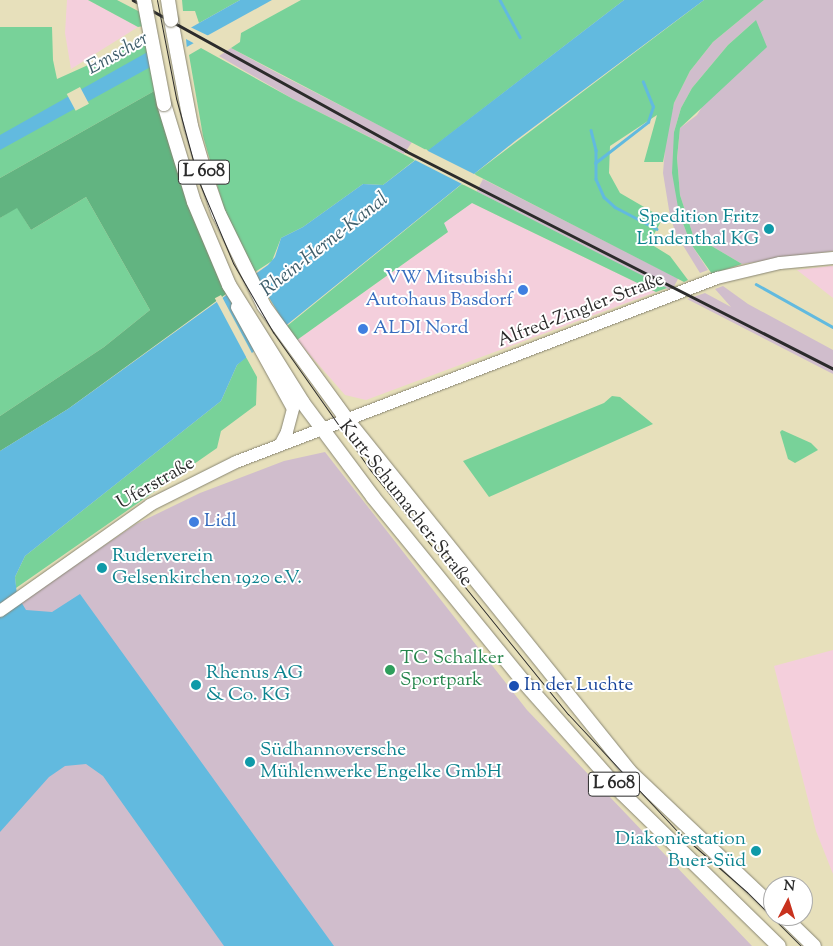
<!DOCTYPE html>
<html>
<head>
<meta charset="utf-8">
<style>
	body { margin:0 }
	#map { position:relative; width:833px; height:946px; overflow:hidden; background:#e7e0bb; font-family:"Sorts Mill Goudy",serif }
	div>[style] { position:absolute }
	.built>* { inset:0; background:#f4cfdc }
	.industrial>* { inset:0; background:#d0bdcc; transform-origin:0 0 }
	.green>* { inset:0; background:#78d299 }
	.forest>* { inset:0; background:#62b481 }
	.water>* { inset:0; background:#62badf }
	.pier>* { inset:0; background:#e7e0bb; transform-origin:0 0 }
	.stream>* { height:2.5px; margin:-1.25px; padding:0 1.25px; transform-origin:1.25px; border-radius:1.25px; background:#62badf }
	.roads { filter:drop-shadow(0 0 1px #898673) drop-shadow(0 0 1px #898673) }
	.secondary>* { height:12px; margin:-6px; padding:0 6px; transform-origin:6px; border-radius:6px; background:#fff }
	.primary>* { height:14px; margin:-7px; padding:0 7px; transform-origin:7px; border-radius:7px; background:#fff }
	.tram>* { height:1px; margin:-0.5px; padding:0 0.5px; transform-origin:0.5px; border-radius:0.5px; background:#2b2b2b }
	.rail>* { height:2.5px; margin:-1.25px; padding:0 1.25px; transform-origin:1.25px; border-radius:1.25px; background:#2b2b2b }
	.bridges { filter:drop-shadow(0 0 1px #898673) drop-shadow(0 0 1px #898673) }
	.primary-bridge>* { height:14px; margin:-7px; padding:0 7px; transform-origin:7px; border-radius:7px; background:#fff }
	.dots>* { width:14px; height:14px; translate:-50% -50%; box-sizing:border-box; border:2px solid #fff; border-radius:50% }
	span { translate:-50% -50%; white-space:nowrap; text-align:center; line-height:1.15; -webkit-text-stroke:4px #fff; paint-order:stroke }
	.shield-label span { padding:1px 4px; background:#fff; border:1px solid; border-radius:4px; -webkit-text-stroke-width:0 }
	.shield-label { font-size:18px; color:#2b2b2b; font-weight:700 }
	.culture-label { font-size:19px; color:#0d838f }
	.right { translate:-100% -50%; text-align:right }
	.left { translate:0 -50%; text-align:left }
	.shop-label { font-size:19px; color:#366cbe }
	.street-label { font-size:19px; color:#2b2b2b }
	.leisure-label { font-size:19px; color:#27864d }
	.transit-label { font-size:19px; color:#164399 }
	.water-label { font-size:20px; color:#3e5d6a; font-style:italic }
	.north { position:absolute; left:763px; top:876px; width:50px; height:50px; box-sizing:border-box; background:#fff; border:1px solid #aaa; border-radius:50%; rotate:5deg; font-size:14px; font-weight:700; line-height:20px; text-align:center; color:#2b2b2b }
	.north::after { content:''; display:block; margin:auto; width:18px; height:22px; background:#c8321e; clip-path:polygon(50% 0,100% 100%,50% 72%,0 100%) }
</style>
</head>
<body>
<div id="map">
	<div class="built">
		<i style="clip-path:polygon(67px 0,88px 0,138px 27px,71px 69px,65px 33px)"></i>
		<i style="clip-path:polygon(472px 203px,656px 292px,366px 400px,345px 395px,297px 340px,448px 232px,443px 223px)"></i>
		<i style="clip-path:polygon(833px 266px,833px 298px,797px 270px,830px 266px)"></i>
		<i style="clip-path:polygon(833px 650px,833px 874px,816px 831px,774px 666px)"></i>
	</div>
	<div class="industrial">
		<i style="clip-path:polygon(764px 0,833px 0,833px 251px,742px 264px,693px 235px,680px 195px,677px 158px,680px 128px,697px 115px,756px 20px,728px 45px,692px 88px,681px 108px,674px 132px,679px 213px,691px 244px,708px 270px,700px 273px,676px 234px,670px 216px,663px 173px,666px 135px,674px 103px,690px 71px,713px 42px)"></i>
		<i style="clip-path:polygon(231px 48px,283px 76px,412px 142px,404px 154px,293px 99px,219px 56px)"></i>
		<i style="left:483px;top:179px;width:219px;height:14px;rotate:27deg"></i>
		<i style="clip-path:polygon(723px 286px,748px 304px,833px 350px,833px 374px,687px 299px,705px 293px,731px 307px,715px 289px)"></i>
		<i style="clip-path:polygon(325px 452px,527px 710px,752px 946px,0 946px,0 616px,136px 524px,200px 493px,284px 461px)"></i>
	</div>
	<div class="green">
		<i style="clip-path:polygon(88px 0,117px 0,140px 12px,143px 26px,138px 27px)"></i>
		<i style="clip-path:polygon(182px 0,240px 0,199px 23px,195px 11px,183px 11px)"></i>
		<i style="clip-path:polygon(301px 0,624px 0,428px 151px,231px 48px,240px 42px,241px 33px)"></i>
		<i style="clip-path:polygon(704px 0,764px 0,713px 42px,690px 71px,674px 103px,663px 162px,644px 162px,657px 115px,610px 146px,609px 173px,620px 193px,663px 218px,649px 243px,670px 256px,688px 280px,684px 282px,474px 174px)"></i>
		<i style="clip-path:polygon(756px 20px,767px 47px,680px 128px,677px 158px,680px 195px,693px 235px,742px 264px,712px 274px,691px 244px,679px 213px,672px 173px,674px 132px,681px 108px,692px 88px,728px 45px)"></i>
		<i style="clip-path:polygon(0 27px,52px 27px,53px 60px,57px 79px,146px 39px,156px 90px,0 178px)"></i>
		<i style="clip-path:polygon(201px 48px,293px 99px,415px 160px,383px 185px,363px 184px,303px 227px,281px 238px,272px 261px,255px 272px,224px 209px,203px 136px,189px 55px)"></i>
		<i style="clip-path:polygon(462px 184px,667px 288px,656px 292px,472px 203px,444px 223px,448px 232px,297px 340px,287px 326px)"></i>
		<i style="clip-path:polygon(86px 197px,150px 310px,104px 347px,0 416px,0 218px,17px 207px,31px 230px)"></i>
		<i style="clip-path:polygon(246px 357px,257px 377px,256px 405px,221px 431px,217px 448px,16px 588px,15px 577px,25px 556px,221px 401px,237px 365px)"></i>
		<i style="clip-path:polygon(612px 396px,620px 397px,653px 424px,489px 497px,463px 461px,604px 403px)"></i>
		<i style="clip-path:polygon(782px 430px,811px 443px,818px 450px,795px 463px,788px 459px,780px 432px)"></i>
	</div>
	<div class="forest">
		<i style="clip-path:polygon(156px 90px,187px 197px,226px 294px,68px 409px,0 451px,0 416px,104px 347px,150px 310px,86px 197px,31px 230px,17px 208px,0 218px,0 178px)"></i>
	</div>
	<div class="water">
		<i style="clip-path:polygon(240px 0,272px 0,0 150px,0 135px)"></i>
		<i style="clip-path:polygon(624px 0,704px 0,515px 141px,237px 365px,221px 401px,25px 556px,15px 577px,17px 595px,26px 610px,52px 612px,80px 594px,334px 946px,224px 946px,103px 776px,86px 764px,65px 766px,49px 777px,0 832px,0 451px,68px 409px,268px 265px,275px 257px,281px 238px,303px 227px,363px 184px,383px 185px)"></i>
	</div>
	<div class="pier">
		<i style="clip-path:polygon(188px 26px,211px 37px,197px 45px,186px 39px,187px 50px,151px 70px,147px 49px)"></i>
		<i style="left:80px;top:87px;width:19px;height:15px;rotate:62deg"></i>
		<i style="clip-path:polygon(426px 149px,428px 151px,476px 175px,464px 185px,413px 159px)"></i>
		<i style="clip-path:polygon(253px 271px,288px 329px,255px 353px,226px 291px)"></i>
		<i style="left:221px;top:295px;width:68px;height:7px;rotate:62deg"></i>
	</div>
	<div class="stream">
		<i style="left:500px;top:0;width:42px;rotate:61.6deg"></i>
		<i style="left:591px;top:130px;width:21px;rotate:76deg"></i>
		<i style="left:596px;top:150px;width:29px;rotate:90deg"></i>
		<i style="left:596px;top:179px;width:20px;rotate:66deg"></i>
		<i style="left:604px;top:197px;width:15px;rotate:42deg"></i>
		<i style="left:615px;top:207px;width:47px;rotate:27.6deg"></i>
		<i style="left:595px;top:163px;width:67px;rotate:-37.7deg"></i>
		<i style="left:648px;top:122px;width:16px;rotate:-72deg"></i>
		<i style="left:653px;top:107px;width:27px;rotate:-112deg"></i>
		<i style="left:756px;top:284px;width:88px;rotate:29.2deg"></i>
	</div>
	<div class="roads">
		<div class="secondary">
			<i style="left:237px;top:307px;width:116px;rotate:61.2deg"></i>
			<i style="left:293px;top:409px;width:24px;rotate:105deg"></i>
			<i style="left:287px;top:432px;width:15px;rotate:118deg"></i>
			<i style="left:0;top:611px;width:184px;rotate:-35.2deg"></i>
			<i style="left:150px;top:505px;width:96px;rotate:-26.6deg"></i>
			<i style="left:236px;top:462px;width:515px;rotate:-20.93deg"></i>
			<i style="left:717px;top:278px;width:65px;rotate:-13.4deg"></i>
			<i style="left:780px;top:263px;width:53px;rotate:-5.4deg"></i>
		</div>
		<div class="primary">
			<i style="left:171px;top:20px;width:108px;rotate:79.3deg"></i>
			<i style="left:191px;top:126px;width:53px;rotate:73.6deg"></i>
			<i style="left:206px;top:177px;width:39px;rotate:71deg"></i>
			<i style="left:219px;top:214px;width:102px;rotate:63.9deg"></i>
			<i style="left:264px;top:306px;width:142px;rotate:53.9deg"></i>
			<i style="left:348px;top:421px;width:449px;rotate:51.2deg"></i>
			<i style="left:629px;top:771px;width:198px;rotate:43.4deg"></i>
			<i style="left:164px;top:104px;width:102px;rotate:73deg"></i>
			<i style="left:194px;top:202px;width:90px;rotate:67.1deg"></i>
			<i style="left:229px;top:285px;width:139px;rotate:57.9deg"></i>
			<i style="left:303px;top:403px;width:117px;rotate:53.3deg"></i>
			<i style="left:373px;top:497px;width:237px;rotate:50.8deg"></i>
			<i style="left:523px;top:681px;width:149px;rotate:48.5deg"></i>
			<i style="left:622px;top:793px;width:219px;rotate:44.3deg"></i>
			<i style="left:783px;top:916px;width:43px;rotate:44.1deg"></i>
		</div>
	</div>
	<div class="tram">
		<i style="left:157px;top:0;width:100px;rotate:79deg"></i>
		<i style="left:176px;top:98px;width:87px;rotate:74.7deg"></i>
		<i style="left:199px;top:182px;width:88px;rotate:67.2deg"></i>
		<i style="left:233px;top:263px;width:80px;rotate:59.9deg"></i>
		<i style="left:273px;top:332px;width:170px;rotate:54.8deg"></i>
		<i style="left:371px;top:471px;width:313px;rotate:51deg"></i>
		<i style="left:568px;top:714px;width:160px;rotate:47deg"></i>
		<i style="left:677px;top:831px;width:93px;rotate:41.1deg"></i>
		<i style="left:747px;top:892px;width:76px;rotate:45deg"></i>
	</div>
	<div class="rail">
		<i style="left:133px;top:0;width:312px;rotate:28.9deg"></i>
		<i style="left:406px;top:151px;width:479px;rotate:27deg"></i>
	</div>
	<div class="bridges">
		<div class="primary-bridge">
			<i style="left:144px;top:0;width:106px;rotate:79.1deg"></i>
			<i style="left:168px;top:0;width:20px;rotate:81deg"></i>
		</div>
	</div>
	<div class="dots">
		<i style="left:769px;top:229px;background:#0f9aa8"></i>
		<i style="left:523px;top:290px;background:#3f7fe0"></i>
		<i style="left:363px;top:329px;background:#3f7fe0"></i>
		<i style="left:194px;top:522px;background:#3f7fe0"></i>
		<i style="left:102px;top:568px;background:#0f9aa8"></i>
		<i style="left:390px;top:670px;background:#2e9e5b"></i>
		<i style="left:196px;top:685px;background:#0f9aa8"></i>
		<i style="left:514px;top:686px;background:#1a4fb4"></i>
		<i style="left:250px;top:762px;background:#0f9aa8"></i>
		<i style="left:756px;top:851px;background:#0f9aa8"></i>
	</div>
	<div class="shield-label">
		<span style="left:204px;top:172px">L 608</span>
		<span style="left:614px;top:784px">L 608</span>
	</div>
	<div class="culture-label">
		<span class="right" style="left:759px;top:229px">Spedition Fritz<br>Lindenthal KG</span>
		<span class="left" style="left:112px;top:568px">Ruderverein<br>Gelsenkirchen 1920 e.V.</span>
		<span class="left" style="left:206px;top:685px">Rhenus AG<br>&amp; Co. KG</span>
		<span class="left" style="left:260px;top:762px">Südhannoversche<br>Mühlenwerke Engelke GmbH</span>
		<span class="right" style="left:746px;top:851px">Diakoniestation<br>Buer-Süd</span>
	</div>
	<div class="shop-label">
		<span class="right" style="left:513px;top:290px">VW Mitsubishi<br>Autohaus Basdorf</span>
		<span class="left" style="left:373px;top:329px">ALDI Nord</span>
		<span class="left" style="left:204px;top:522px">Lidl</span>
	</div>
	<div class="street-label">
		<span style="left:581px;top:311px;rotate:-21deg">Alfred-Zingler-Straße</span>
		<span style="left:156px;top:484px;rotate:-30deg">Uferstraße</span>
		<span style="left:405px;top:504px;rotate:52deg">Kurt-Schumacher-Straße</span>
	</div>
	<div class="leisure-label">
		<span class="left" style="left:400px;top:670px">TC Schalker<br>Sportpark</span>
	</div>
	<div class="transit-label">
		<span class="left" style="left:524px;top:686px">In der Luchte</span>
	</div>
	<div class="water-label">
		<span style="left:118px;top:54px;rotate:-29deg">Emscher</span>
		<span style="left:325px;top:245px;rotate:-38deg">Rhein-Herne-Kanal</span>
	</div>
	<div class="north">N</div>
</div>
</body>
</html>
